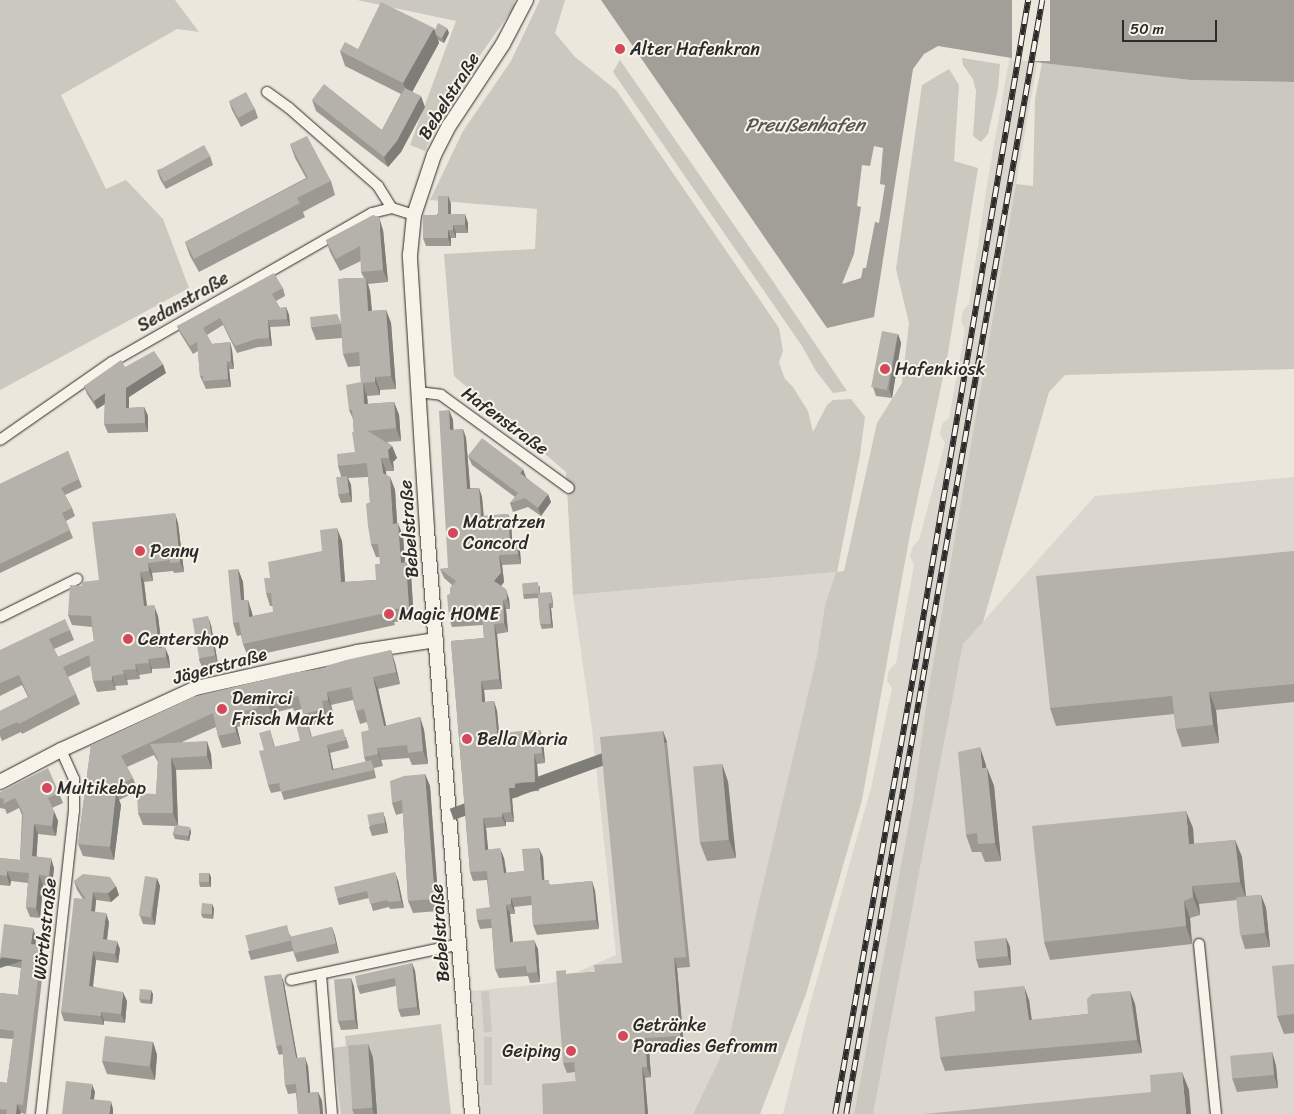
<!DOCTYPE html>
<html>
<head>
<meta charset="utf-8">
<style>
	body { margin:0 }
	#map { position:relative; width:1294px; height:1114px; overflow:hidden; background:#ebe7dd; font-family:Sriracha,sans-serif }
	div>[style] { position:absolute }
	.built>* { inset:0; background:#dbd7ce }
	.green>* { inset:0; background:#cbc8bf; transform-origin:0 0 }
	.water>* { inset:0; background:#a29f98 }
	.pier>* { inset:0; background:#ebe7dd; transform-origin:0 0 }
	.roads { filter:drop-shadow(0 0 1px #2b2b2b) drop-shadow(0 0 1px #2b2b2b) }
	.street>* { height:10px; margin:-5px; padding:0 5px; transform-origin:5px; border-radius:5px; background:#f7f3e8 }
	.secondary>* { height:14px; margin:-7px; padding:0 7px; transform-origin:7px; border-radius:7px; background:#f7f3e8 }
	.rail>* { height:5.5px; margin-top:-2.75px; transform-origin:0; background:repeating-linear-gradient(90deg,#f7f3e8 0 11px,#2b2b2b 0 22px); box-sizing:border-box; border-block:1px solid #2b2b2b }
	.wall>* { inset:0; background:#9c9993 }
	.shaded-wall>* { inset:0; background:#7f7d78; transform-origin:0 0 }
	.building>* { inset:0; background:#b5b2ab; transform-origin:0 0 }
	.dots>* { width:14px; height:14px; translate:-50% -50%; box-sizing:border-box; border:2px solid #f7f3e8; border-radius:50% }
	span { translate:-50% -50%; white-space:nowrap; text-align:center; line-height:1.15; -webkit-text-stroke:4px #f7f3e8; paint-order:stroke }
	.poi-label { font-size:18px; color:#2b2b2b }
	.left { translate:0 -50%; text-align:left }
	.right { translate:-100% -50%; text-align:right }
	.street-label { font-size:18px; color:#2b2b2b }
	.water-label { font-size:19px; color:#555451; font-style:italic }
	.scale { position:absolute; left:1122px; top:20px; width:95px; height:22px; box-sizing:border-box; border:2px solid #2b2b2b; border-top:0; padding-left:6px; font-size:15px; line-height:18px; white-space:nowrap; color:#2b2b2b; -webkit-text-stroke:4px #f7f3e8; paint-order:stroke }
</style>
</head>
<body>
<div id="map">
	<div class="built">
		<i style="clip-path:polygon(1020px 0,1048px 0,932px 668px,913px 801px,854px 1114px,783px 1114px,809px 1008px,871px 788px,892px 688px,887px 681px,889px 670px,896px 663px,914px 565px,910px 556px,913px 546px,919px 540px,945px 443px,940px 434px,942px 424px,949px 418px,965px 330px,961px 321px,963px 311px,969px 304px,988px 178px)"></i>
		<i style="clip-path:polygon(1294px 477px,1294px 1114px,873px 1114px,963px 644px,1095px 496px)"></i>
		<i style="clip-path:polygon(836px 572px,825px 605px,817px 655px,754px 922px,729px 1039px,693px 1114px,482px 1114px,472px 991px,552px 983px,616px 955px,592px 729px,573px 595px)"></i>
	</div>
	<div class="green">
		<i style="clip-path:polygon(0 0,175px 0,199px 32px,177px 29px,61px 95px,106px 189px,126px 180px,163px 219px,189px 288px,0 390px)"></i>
		<i style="clip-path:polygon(357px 0,515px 0,514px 7px,445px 105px,425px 151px,410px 145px,456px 21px)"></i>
		<i style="clip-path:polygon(540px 0,565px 0,555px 33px,575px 57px,616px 90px,779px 328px,783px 351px,779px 362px,782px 371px,785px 379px,793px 387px,808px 411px,813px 432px,827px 405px,833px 400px,851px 399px,865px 417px,860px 455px,837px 572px,844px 571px,877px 423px,902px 383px,909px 323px,896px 269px,922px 85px,949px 69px,959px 85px,954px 161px,978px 168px,948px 353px,910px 534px,862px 800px,806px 994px,760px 1114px,693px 1114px,729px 1039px,754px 922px,817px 655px,825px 605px,836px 572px,573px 595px,566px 472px,454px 376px,444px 254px,535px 249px,537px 209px,430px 200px,463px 131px,511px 61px)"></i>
		<i style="clip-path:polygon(962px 58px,1000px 64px,998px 89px,988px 134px,981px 142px,973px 136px,976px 91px,973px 79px,963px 65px)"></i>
		<i style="clip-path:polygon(620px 60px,770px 277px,847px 391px,833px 393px,816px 371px,802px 346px,613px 72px)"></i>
		<i style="clip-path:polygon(1042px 63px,1190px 80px,1294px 82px,1294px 369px,1065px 375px,1049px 392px,983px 622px,963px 644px,873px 1114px,854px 1114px,913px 801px,928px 692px,1016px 184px,1033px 186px,1035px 99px)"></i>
		<i style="left:489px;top:991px;width:41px;height:8px;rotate:86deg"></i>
		<i style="clip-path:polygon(441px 1024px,451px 1114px,341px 1114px,333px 1048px,346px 1046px,345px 1036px)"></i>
		<i style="left:484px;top:1037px;width:8px;height:48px"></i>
	</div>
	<div class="water">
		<i style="clip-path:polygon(601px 0,1294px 0,1294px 82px,1190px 80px,1042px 63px,938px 46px,924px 54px,913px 69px,874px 317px,827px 328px)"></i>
	</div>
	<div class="pier">
		<i style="left:1012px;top:0;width:38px;height:61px"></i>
		<i style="clip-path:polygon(874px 146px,883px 148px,880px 184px,885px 185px,879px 223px,875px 222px,866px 268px,863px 268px,861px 278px,842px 284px,854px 254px,861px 207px,857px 206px,862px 165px,870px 166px)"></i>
	</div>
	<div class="roads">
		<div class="street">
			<i style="left:267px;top:92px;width:27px;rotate:36deg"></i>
			<i style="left:289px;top:108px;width:118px;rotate:41.2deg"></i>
			<i style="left:378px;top:186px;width:26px;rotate:58deg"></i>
			<i style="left:418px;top:392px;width:23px;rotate:7deg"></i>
			<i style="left:441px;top:395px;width:158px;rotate:36deg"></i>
			<i style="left:0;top:440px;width:136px;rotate:-34.9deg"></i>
			<i style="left:112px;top:362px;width:300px;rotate:-29.8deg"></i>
			<i style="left:372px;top:213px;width:21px;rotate:-14deg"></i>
			<i style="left:392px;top:208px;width:23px;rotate:18deg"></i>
			<i style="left:0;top:617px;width:86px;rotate:-26.3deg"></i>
			<i style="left:1199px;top:944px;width:171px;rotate:84.3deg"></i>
			<i style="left:321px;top:975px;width:139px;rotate:85.5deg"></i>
			<i style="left:291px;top:980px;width:173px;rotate:-12deg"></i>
			<i style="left:41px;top:1114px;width:305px;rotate:-83.8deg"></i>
			<i style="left:74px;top:811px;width:32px;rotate:-90deg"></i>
			<i style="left:74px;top:779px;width:32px;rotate:-114deg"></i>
		</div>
		<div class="secondary">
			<i style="left:0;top:782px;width:69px;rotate:-27.7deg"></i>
			<i style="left:61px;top:750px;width:149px;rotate:-24.7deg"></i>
			<i style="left:196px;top:688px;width:165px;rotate:-12.6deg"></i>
			<i style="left:357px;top:652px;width:80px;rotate:-8.6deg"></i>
			<i style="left:472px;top:1114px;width:587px;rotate:-94.4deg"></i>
			<i style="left:427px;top:529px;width:275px;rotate:-93.6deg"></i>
			<i style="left:410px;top:255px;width:40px;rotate:-84.3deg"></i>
			<i style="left:414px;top:215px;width:63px;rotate:-71.6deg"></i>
			<i style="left:434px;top:155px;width:33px;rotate:-63deg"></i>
			<i style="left:449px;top:126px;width:98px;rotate:-56.6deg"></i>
			<i style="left:503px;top:44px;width:50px;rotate:-62.4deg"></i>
		</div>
	</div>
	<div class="rail">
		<i style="left:835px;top:1114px;width:468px;rotate:-79.9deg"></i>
		<i style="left:917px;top:653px;width:662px;rotate:-80.35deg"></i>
		<i style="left:846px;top:1114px;width:1131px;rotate:-80.02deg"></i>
	</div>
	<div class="wall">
		<i style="clip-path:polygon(435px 30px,449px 33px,444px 43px,438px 40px,439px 43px,412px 91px,425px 107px,401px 152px,388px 167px,316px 111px,312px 100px,382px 130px,401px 94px,345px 66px,340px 51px,358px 49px)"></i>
		<i style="clip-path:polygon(229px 101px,255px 109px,258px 118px,241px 127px,232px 110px)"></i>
		<i style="clip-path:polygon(290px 144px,331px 181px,335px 195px,303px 212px,305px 217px,199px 272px,190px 256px,185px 242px,306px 178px,295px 158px)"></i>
		<i style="clip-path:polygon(210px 156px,213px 165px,166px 189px,160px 179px,157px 170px)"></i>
		<i style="clip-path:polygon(448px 196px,451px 204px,451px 214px,468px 223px,468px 233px,456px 233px,456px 238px,451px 238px,451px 246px,426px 246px,423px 238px)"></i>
		<i style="clip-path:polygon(383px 230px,388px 282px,368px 284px,370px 291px,372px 311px,386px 310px,391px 323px,396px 389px,380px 390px,380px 395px,367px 396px,368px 404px,394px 402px,399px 415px,401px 441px,387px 442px,392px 446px,397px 458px,393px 462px,394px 471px,386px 471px,386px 475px,390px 477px,395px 490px,397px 523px,403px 536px,405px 562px,406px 562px,411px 575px,414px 621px,394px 622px,395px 625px,248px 657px,243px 644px,241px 635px,237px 636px,233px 623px,238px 569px,243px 582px,244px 600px,248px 600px,252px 613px,253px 616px,273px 612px,273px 606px,270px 606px,266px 593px,270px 578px,342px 541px,345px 582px,376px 580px,380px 564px,380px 557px,376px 557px,371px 544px,370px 502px,368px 477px,348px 478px,351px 485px,352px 502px,341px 503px,338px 494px,341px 476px,338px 466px,355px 452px,353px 419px,349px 410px,361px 382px,360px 366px,348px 367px,343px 354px,342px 338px,316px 340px,311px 327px,341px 323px,364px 278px,361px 272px,361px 261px,340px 271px,330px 252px,326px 240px)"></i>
		<i style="clip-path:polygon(283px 288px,285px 296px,276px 301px,280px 308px,286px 307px,289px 315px,290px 326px,270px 327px,272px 346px,258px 347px,237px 353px,223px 325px,207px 335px,212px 344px,230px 342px,232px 350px,234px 369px,229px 369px,231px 387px,206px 389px,200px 376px,198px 351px,193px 354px,180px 333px,177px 326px)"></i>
		<i style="clip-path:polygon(898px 334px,901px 343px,892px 398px,876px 396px,873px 387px)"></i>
		<i style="clip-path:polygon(125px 367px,166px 373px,129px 397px,129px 408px,144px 407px,148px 416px,148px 432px,108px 433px,104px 424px,105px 404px,97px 409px,87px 394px,84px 386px)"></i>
		<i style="clip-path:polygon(449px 410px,453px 420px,453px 430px,463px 429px,466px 438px,470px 488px,479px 488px,482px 497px,484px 516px,508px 514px,511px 523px,512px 542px,520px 551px,521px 564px,502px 565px,504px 582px,501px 586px,509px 599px,510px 609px,506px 609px,508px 632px,497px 634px,502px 689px,484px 690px,485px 702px,494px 701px,497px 711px,499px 733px,540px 730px,543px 739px,545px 763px,537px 764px,539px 791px,518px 792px,519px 797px,512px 798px,514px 822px,506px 822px,506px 826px,486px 828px,488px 849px,504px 858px,506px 873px,524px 871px,543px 857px,544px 880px,551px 885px,592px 881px,595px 891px,599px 929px,537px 935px,533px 925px,532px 905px,514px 907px,515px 914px,510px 914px,513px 942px,538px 949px,540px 982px,530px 983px,528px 976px,499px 978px,495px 969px,492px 928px,480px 929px,477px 920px,490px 907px,487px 880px,473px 881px,470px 872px,451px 641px,484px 638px,483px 625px,452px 627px,449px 618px,450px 594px,452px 585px,444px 578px,440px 569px,448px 568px)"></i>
		<i style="clip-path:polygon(68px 451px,82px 487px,65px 495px,72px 508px,75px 516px,66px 521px,73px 538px,0 573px,0 484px)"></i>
		<i style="clip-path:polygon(468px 456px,526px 477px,551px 502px,541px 516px,528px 507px,513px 512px,510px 503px,515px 497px,472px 465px)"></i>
		<i style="clip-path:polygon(178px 523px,184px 572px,174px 573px,173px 571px,152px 573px,153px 581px,144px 582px,147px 606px,158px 616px,162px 647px,169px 657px,170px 668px,152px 669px,152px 673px,139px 675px,140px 679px,127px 680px,128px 685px,115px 686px,116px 690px,97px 692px,93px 681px,91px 666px,68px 677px,76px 694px,80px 704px,22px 734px,21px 732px,2px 741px,0 736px,0 711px,28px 697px,22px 685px,0 696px,0 650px,70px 630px,74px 640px,54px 649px,58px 657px,94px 641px,92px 627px,72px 625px,68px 615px,82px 586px,99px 580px)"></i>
		<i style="clip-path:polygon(1294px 551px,1294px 702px,1216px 710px,1219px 743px,1182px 747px,1176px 729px,1174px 714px,1056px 726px,1050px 708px)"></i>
		<i style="clip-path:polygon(540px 586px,540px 593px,552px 596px,553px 608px,551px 608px,553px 628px,542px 629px,540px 624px,538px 598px,524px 599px,523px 594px)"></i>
		<i style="clip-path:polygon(211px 625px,218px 664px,203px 669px,199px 660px)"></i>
		<i style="clip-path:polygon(evenodd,391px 650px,395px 663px,400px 684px,378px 689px,386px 726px,420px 717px,424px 730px,428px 764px,412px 765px,409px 758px,381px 760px,383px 766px,374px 768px,376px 778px,284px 800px,281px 791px,271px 793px,268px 785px,264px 750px,270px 730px,275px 747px,300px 741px,306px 722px,302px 709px,294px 711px,293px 708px,277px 712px,272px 716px,261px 718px,262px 721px,237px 727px,241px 744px,222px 748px,218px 736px,216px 727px,182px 742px,211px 754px,212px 769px,176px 770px,178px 825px,191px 832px,189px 841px,175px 839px,173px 834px,175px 826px,143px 825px,138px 813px,156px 794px,158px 762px,154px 755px,127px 767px,133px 778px,138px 791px,119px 800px,121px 805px,114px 860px,83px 856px,78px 844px,91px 745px,327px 668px,391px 650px,353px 700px,356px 711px,360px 724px,367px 722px,369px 730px,364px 757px,366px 762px,333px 769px,330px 753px,349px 748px,346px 737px,312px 737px,309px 726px,328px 721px,326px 713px,333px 712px,331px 705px,353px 700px)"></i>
		<i style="clip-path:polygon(663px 731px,667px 742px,690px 967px,677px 968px,684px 1046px,649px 1049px,651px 1077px,645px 1078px,648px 1114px,543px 1114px,576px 1081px,575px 1072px,567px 1073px,563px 1063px,567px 974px,595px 972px,622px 963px)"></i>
		<i style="clip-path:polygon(722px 764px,728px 782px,736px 858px,707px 861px,700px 843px)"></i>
		<i style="clip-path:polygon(986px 765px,986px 768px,987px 768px,994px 786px,1001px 861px,985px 862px,981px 852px,972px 852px,966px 835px)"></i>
		<i style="clip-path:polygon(425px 774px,430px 786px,439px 911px,413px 913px,408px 901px,403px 813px,396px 815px,392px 803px)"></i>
		<i style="clip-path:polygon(0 792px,59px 793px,63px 803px,52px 808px,58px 821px,56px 836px,38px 834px,36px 856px,54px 868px,52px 886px,43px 885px,40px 918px,30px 917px,26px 907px,28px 883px,11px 881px,10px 886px,0 885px,0 858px,20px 860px,22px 815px,19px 808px,7px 814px,5px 809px,0 808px)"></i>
		<i style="clip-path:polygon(383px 812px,386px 822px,388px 833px,372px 836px,369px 827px)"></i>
		<i style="clip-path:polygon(1193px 828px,1194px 844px,1235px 840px,1242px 857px,1246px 896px,1261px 895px,1266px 908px,1270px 947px,1245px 949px,1241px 936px,1237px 900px,1199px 904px,1200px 915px,1190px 918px,1192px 944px,1050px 960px,1044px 942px)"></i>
		<i style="clip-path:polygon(209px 873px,211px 877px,211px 887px,200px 887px,199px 882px)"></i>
		<i style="clip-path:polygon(157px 878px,160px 886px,155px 925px,143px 924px,140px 916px)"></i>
		<i style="clip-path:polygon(398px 880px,404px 908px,390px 909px,389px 907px,373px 911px,369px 898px,339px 905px,337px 898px)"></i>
		<i style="clip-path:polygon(74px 881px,119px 895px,111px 902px,96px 900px,95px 912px,109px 922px,107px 939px,120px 949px,118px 963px,96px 960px,93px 986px,127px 1001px,125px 1023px,104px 1021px,104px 1025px,64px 1021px,61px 1012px,83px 899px,77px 890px)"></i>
		<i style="clip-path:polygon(212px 904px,214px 909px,213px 919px,203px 918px,201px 914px)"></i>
		<i style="clip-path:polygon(332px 927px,335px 936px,339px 953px,297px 962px,293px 951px,251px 960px,248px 951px,290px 934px,291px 937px)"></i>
		<i style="clip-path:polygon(36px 937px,35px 945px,42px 945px,45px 954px,26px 1114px,21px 1113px,20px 1114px,0 1114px,0 1082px,7px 1083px,13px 1039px,0 1038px,0 993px,18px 995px,21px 968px,3px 965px,0 957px)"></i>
		<i style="clip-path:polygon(1006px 938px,1010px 947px,1011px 965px,979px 968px,976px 959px)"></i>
		<i style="clip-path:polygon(412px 963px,415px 971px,420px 1015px,401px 1017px,398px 1009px,396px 986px,360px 994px,357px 986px)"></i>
		<i style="clip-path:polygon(1294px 964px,1294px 1033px,1284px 1034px,1277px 1016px)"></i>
		<i style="clip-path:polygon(351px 978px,354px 987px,358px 1029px,341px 1030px,338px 1021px)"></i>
		<i style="clip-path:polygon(284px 983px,297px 1058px,308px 1066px,310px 1093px,318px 1092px,322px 1101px,323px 1114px,298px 1114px,296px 1093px,288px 1094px,285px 1085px,283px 1054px,279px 1055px,276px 1046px)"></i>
		<i style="clip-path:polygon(1130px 991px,1135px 1004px,1142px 1053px,945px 1071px,940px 1057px,975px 1011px,1029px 1000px,1032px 1020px,1088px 1014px)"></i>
		<i style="clip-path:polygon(153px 994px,152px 1004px,141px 1003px,139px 999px)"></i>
		<i style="clip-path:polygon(153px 1042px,157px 1055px,155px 1080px,107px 1074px,102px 1061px)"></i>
		<i style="clip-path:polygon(368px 1044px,373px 1058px,377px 1114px,354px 1114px,352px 1109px)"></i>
		<i style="clip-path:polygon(1272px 1052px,1276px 1066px,1278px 1088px,1237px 1092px,1232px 1078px)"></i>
	</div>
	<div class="shaded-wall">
		<i style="clip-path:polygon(434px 28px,439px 43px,409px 98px,403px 83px)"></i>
		<i style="clip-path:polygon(447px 28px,449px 33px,444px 43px,442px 38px)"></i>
		<i style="clip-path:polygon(421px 96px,425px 107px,401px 152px,388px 167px,384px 157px)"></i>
		<i style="clip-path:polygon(448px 196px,451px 204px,451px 222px,448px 214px)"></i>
		<i style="clip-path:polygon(465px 214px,468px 223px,468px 233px,465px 225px)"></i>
		<i style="clip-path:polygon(379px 217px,383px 230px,388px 282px,383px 270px)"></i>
		<i style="clip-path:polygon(453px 225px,456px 233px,456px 238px,453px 230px)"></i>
		<i style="clip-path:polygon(448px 230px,451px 238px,451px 246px,448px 238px)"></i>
		<i style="clip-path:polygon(366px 278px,370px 291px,373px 324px,368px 311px)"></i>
		<i style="clip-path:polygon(286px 307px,289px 315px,290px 326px,287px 319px)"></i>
		<i style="clip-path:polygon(386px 310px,391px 323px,396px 389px,391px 376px)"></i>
		<i style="clip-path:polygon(268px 320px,270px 327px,272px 346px,269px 338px)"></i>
		<i style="clip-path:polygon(898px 334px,901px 343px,892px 398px,889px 389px)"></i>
		<i style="clip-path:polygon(230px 342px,232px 350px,234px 369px,231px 361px)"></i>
		<i style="clip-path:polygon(227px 362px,229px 369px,231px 387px,228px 379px)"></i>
		<i style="clip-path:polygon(163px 364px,166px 373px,129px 397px,129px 416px,126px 408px,126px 388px)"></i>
		<i style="clip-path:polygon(375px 377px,380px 390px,380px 395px,375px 382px)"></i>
		<i style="clip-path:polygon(363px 383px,367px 396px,369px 417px,364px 404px)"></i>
		<i style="clip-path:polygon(105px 393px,108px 402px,97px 409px,94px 401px)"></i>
		<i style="clip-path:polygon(394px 402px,399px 415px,401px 441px,396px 428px)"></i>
		<i style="clip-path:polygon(144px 407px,148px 416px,148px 432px,145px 423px)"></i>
		<i style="clip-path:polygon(449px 410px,453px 420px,454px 439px,450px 430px)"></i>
		<i style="clip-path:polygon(463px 429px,466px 438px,471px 498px,467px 489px)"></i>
		<i style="clip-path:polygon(392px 446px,397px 458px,393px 462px,394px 471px,389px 458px,388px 450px)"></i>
		<i style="clip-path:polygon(381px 458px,386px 471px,387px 486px,383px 473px)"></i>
		<i style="clip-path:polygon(523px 469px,526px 477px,523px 482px,520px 473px)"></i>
		<i style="clip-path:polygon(347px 476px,351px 485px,352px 502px,349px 493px)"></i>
		<i style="clip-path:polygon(390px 477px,395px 490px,398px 537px,393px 524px)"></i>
		<i style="clip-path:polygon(479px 488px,482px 497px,484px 525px,481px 516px)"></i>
		<i style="clip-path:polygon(548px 494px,551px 502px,541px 516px,538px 508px)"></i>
		<i style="clip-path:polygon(175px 513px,178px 523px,184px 572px,180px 562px)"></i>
		<i style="clip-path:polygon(508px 514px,511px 523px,513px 552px,510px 542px)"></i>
		<i style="clip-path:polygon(398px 523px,403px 536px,406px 576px,401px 563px)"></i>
		<i style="clip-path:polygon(337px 528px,342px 541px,346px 595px,341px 582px)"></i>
		<i style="clip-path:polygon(517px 541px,520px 551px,521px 564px,518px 554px)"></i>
		<i style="clip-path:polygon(499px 555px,502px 565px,504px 582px,498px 590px,494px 581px)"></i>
		<i style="clip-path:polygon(406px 562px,411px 575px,414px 621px,409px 608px)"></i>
		<i style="clip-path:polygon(148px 563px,152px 573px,153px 581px,149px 571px)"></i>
		<i style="clip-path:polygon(238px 569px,243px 582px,245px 613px,241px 600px)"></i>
		<i style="clip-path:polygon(140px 572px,144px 582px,148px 617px,144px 606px)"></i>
		<i style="clip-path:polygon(506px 589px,509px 599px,510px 609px,507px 599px)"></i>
		<i style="clip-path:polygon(551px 592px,552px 596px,553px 608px,552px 603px)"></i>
		<i style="clip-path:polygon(248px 600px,252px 613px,254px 630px,249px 617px)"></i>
		<i style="clip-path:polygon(503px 600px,506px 609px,508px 632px,504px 623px)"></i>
		<i style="clip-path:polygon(549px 603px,551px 608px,553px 628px,551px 624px)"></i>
		<i style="clip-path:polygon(154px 605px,158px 616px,163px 658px,159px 648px)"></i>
		<i style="clip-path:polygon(390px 609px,394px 622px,395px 625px,390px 612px)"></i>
		<i style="clip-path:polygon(208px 616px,211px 625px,218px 664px,215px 655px)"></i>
		<i style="clip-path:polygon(494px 624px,497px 634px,502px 689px,499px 679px)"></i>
		<i style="clip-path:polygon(165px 647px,169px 657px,170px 668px,166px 657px)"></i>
		<i style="clip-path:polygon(391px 650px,395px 663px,400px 684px,396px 672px)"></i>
		<i style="clip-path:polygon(148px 659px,152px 669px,152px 673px,149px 663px)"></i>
		<i style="clip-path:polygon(135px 664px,139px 675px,140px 679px,136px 669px)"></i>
		<i style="clip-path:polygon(123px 670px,127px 680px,128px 685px,124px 674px)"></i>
		<i style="clip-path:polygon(112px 676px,115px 686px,116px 690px,112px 680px)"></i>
		<i style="clip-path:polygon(373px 677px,378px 689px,389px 738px,384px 726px)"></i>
		<i style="clip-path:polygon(481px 681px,484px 690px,486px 711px,482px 702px)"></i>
		<i style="clip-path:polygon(327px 692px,331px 705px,333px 712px,328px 700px)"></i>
		<i style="clip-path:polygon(1209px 692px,1216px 710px,1219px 743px,1213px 725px)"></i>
		<i style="clip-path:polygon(272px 699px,277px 712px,272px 716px,268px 703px)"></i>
		<i style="clip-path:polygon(322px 701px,326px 713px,328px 721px,324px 709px)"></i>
		<i style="clip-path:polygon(494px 701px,497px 711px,500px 743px,497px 733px)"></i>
		<i style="clip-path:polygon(232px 714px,237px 727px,241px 744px,236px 732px)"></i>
		<i style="clip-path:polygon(420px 717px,424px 730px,428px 764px,423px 751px)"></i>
		<i style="clip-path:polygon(540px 730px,543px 739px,545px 763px,542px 753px)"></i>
		<i style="left:663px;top:731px;width:12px;height:227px;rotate:70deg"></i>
		<i style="clip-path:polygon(207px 741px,211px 754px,212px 769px,207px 756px)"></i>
		<i style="clip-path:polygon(327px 745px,330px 753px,335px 777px,332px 770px)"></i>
		<i style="clip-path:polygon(980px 747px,986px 765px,988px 786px,982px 768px)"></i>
		<i style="clip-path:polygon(377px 748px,383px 766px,378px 754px)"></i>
		<i style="clip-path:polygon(534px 754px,537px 764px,539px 791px,535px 782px)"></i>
		<i style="clip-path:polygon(171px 758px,176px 770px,178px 826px,173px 813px)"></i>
		<i style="clip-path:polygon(722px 764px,728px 782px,736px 858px,729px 840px)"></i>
		<i style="clip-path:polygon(987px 768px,994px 786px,1001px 861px,995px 843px)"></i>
		<i style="clip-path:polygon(425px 774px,430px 786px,439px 911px,435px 899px)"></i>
		<i style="clip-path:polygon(515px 783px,518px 792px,519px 797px,515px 788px)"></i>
		<i style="clip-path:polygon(509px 788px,512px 798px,514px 822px,511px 812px)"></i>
		<i style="clip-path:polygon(116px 792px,121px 805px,114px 860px,110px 847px)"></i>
		<i style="clip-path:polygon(54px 811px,58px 821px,56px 836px,52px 826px)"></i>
		<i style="clip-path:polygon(1186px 811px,1193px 828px,1195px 862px,1189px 844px)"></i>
		<i style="clip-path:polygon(383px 812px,386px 822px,388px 833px,385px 823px)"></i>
		<i style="clip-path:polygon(502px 813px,506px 822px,506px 826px,502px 817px)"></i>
		<i style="clip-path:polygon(483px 818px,486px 828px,489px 859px,485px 850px)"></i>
		<i style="clip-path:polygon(34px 824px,38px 834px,36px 866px,32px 856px)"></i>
		<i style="clip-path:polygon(190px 827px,191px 832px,189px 841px,188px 837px)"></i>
		<i style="clip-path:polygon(1235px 840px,1242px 857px,1246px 899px,1240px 882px)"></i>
		<i style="clip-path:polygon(500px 848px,504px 858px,508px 882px,504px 873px)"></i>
		<i style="clip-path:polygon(539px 848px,543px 857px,545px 890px,542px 880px)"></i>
		<i style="clip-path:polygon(51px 858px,54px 868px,52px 886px,49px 876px)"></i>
		<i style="clip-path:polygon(7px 871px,11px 881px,10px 886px,7px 876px)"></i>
		<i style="clip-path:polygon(395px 872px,398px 880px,404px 908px,401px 901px)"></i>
		<i style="clip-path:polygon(209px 873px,211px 877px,211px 887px,209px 882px)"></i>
		<i style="clip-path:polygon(39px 875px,43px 885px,40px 918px,36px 908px)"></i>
		<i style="clip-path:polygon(157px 878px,160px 886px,155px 925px,152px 917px)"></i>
		<i style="clip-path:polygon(592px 881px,595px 891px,599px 929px,596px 920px)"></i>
		<i style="clip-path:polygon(116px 886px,119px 895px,111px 902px,108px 893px)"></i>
		<i style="clip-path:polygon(1192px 886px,1199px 904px,1200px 915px,1193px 897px)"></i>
		<i style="clip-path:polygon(93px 892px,96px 900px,94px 920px,91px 911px)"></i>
		<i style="clip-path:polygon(1261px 895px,1266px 908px,1270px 947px,1265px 933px)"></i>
		<i style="clip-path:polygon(511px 898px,514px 907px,515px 914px,511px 904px)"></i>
		<i style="clip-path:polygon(1184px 901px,1190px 918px,1192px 944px,1186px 926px)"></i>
		<i style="clip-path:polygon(212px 904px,214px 909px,213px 919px,212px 914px)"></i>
		<i style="clip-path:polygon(506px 905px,510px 914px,514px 952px,510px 942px)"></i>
		<i style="clip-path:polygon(106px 913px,109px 922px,106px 948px,103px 939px)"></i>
		<i style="clip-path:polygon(332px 927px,335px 936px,339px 953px,336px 944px)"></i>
		<i style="clip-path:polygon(33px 928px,36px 937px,35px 953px,31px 944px)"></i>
		<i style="clip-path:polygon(1006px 938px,1010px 947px,1011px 965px,1008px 956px)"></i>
		<i style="clip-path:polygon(534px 940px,538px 949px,540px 982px,537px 972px)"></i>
		<i style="clip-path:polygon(117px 941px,120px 949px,118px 963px,115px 954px)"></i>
		<i style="left:42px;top:945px;width:9px;height:161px;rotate:72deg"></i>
		<i style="clip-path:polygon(93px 951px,96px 960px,92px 994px,89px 986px)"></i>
		<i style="clip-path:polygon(674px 958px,677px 968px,684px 1046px,680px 1036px)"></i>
		<i style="clip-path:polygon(412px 963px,415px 971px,420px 1015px,417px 1007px)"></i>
		<i style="clip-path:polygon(281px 974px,284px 983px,299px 1067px,296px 1058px)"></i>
		<i style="clip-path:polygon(351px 978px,354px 987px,358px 1029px,355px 1020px)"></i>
		<i style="clip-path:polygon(1024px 986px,1029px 1000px,1033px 1033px,1029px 1020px)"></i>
		<i style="clip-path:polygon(151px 990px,153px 994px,152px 1004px,150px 1000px)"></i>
		<i style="clip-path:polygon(1130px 991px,1135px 1004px,1142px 1053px,1137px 1040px)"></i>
		<i style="clip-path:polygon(123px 992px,127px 1001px,125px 1023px,121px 1014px)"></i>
		<i style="clip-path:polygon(101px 1012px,104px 1021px,104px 1025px,101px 1016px)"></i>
		<i style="clip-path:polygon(645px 1038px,649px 1049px,651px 1077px,647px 1067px)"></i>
		<i style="clip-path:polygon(153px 1042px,157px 1055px,155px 1080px,150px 1066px)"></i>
		<i style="clip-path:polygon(368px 1044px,373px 1058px,377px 1114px,374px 1114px,372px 1108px)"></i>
		<i style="clip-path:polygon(1272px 1052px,1276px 1066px,1278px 1088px,1274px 1075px)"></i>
		<i style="clip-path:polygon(305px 1057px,308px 1066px,311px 1102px,308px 1093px)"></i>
		<i style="clip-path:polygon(642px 1067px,645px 1078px,648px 1114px,645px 1114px)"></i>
		<i style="clip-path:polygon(1182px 1072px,1189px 1090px,1191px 1114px,1186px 1114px)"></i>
		<i style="clip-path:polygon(92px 1084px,95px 1092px,93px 1107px,90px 1099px)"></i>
		<i style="clip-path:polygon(318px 1092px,322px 1101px,323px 1114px,320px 1114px)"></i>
		<i style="clip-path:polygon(111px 1101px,113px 1109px,113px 1114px,109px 1114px)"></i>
		<i style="clip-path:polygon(17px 1104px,21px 1113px,20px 1114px,16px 1114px)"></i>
	</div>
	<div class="building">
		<i style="clip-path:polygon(381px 2px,434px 28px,403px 83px,340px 51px,345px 42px,358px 49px)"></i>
		<i style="clip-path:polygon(438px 23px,447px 28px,442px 38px,436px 35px,435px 30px)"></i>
		<i style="clip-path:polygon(324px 84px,382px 130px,405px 88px,421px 96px,397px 141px,384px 157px,312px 100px)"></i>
		<i style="left:246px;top:92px;width:19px;height:19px;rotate:62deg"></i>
		<i style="clip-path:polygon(307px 136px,331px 181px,297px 198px,300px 203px,194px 259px,185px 242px,308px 178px,290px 144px)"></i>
		<i style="left:204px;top:145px;width:13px;height:53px;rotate:61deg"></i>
		<i style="clip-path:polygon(438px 196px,448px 196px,448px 214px,465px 214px,465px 225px,453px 225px,453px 230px,448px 230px,448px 238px,423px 238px,423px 215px,438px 215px)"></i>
		<i style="clip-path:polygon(373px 215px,379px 217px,383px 270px,361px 272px,360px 246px,336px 259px,326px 240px)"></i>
		<i style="clip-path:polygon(274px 273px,283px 288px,272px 294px,280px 308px,286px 307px,287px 319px,268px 320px,269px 338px,256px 339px,235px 346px,220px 318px,203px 328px,212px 344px,230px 342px,231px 361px,227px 362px,228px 379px,203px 381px,203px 376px,200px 376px,197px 342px,190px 346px,177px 326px)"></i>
		<i style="clip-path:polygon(346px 278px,366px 278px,368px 311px,386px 310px,391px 376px,375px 377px,375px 382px,363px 383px,364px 404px,394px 402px,396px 428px,368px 431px,392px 446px,388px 450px,389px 458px,381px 458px,383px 473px,390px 477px,393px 524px,398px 523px,401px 563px,406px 562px,409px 608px,390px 609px,390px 612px,243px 644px,239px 622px,233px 623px,228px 570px,238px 569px,241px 600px,248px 600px,249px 617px,273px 612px,271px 593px,266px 593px,264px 578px,270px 578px,268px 562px,322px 551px,320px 530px,337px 528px,341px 582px,376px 580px,375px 564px,380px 564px,378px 544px,371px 544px,368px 526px,366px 504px,370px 502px,367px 463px,338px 466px,337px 454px,355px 452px,352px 432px,354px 432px,352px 410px,349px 410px,346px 385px,361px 382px,359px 352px,343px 354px,341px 324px,311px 327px,310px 317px,337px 314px,341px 323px,338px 279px)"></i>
		<i style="left:882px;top:331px;width:16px;height:57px;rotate:11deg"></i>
		<i style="clip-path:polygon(154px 351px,163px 364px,126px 388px,126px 408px,144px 407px,145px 423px,104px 424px,105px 393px,94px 401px,84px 386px,121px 360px,125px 367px)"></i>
		<i style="clip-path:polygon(449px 410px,450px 430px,463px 429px,467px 489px,479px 488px,481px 516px,508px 514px,510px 542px,517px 541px,518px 554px,499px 555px,501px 573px,494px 581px,506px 589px,507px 599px,503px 600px,504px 623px,494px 624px,499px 679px,481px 681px,482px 702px,494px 701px,497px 733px,540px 730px,542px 753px,534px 754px,535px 782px,515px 783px,515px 788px,509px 788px,511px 812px,502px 813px,502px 817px,483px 818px,485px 850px,500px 848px,504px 873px,524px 871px,522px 849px,539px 848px,542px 880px,549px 880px,549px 885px,592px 881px,596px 920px,533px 925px,531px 896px,511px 898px,511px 904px,506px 905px,510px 942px,534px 940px,537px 972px,527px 973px,526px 966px,495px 969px,491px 919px,477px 920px,476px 909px,490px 907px,487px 871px,470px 872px,451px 641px,484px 638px,482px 615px,449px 618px,447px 595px,450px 594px,450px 588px,456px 581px,440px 569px,448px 568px,439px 411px)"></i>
		<i style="clip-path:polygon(482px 438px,523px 469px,520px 473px,548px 494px,538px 508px,525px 498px,510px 503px,518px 493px,468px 456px)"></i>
		<i style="clip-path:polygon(68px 451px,79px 479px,61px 488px,72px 508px,62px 513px,70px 530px,0 564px,0 484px)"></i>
		<i style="left:347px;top:476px;width:17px;height:11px;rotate:83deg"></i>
		<i style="clip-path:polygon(175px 513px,180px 562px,170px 563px,170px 560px,148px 563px,149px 571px,140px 572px,144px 606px,154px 605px,159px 648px,165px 647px,166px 657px,148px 659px,149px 663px,135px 664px,136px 669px,123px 670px,124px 674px,112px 676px,112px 680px,93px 681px,89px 655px,63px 667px,76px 694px,19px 724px,17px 722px,0 730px,0 711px,29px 697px,19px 675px,0 683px,0 650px,65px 619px,70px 630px,49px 639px,58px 657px,94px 641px,91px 616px,68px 615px,70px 585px,82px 586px,82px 582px,99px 580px,92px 522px)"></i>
		<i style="clip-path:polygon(1294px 551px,1294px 684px,1209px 692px,1213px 725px,1176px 729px,1172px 696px,1050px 708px,1036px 576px)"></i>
		<i style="left:538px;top:582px;width:11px;height:16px;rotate:85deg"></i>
		<i style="clip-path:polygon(551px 592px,552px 603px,549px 603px,551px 624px,540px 624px,538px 593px)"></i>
		<i style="left:208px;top:616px;width:40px;height:16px;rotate:80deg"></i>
		<i style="clip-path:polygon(391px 650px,396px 672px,373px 677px,384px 726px,420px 717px,423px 751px,408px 753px,407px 745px,377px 748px,378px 754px,364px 757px,361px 732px,369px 730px,364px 709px,356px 711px,351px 687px,327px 692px,328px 700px,322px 701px,324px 709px,303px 714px,298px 696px,290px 698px,289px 695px,272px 699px,268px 703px,257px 706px,257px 708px,232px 714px,236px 732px,218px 736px,213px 713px,121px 756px,133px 778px,107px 792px,116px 792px,110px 847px,78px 844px,91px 745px,193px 697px,292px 673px,327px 668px,326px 666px,346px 660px)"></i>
		<i style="clip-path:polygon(307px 721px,311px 737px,343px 729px,346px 740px,327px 745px,332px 770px,371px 760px,374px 770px,281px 792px,279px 783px,268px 785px,259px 751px,264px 750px,259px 733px,270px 730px,274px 747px,300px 741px,296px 724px)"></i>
		<i style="clip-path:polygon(663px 731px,686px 957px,674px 958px,680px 1036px,645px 1038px,647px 1067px,642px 1067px,645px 1114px,543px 1114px,542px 1084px,576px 1081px,574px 1062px,563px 1063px,556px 971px,566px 970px,566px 974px,595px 972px,594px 965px,622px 963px,600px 737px)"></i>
		<i style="clip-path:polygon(207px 741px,207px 756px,171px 758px,173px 813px,138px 813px,137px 793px,156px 794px,158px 759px,150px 744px)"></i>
		<i style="clip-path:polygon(980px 747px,982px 768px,987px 768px,995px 843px,978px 844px,977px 833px,966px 835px,958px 752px)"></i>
		<i style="left:722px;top:764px;width:76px;height:29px;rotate:85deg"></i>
		<i style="clip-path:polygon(48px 768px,59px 793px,48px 798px,54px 811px,52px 826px,34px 824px,32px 856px,51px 858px,49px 876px,39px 875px,36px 908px,26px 907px,29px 873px,7px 871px,7px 876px,0 875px,0 858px,20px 860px,23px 813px,15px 798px,3px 804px,4px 799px,0 798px,0 792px)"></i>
		<i style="clip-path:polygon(425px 774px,435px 899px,408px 901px,402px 800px,392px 803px,390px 781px,404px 776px)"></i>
		<i style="clip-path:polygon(1186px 811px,1189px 844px,1235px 840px,1240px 882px,1192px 886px,1193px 897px,1184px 901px,1186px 926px,1044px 942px,1032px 826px)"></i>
		<i style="left:383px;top:812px;width:11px;height:16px;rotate:80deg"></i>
		<i style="left:175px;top:825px;width:15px;height:9px;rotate:8deg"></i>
		<i style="clip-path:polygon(395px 872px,401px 901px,388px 902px,387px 900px,370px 904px,367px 891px,337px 898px,334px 887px)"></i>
		<i style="left:199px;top:873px;width:10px;height:9px"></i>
		<i style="clip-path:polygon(83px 874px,110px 877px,116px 886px,108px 893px,93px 892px,91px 911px,106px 913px,103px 939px,117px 941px,115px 954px,93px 951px,89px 986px,123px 992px,121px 1014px,101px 1012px,101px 1016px,61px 1012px,74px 898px,86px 899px,74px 881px)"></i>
		<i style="left:145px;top:876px;width:12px;height:40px;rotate:9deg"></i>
		<i style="left:1261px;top:895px;width:38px;height:25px;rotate:84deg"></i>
		<i style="clip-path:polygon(202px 903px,212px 904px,212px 914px,201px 914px)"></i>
		<i style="clip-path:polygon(4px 924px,33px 928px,31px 944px,42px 945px,23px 1105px,17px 1104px,16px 1114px,6px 1114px,7px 1110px,0 1109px,0 1082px,7px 1083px,14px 1031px,0 1029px,0 993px,18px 995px,22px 960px,0 957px)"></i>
		<i style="left:287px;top:925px;width:16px;height:43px;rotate:76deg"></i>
		<i style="left:332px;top:927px;width:17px;height:43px;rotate:77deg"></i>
		<i style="left:1006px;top:938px;width:18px;height:32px;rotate:84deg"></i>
		<i style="clip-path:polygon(412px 963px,417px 1007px,398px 1009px,395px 978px,357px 986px,355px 976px)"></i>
		<i style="clip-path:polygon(1294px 964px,1294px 1014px,1277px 1016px,1272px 966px)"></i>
		<i style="clip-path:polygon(281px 974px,296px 1058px,305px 1057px,308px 1093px,318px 1092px,320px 1114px,298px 1114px,296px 1084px,285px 1085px,282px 1045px,276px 1046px,264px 976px)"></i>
		<i style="left:351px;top:978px;width:42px;height:17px;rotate:85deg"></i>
		<i style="clip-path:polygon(1024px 986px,1029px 1020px,1088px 1014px,1087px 999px,1092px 994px,1130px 991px,1137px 1040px,940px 1057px,935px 1017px,975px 1011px,974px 991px)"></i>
		<i style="left:140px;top:989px;width:11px;height:10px;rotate:5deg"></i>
		<i style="left:105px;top:1036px;width:48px;height:25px;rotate:7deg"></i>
		<i style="left:368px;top:1044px;width:64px;height:20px;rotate:86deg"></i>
		<i style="left:1272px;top:1052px;width:23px;height:42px;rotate:85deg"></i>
		<i style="clip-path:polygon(1182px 1072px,1186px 1114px,924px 1114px,1151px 1092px,1150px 1075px)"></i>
		<i style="clip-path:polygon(66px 1081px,92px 1084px,90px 1099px,111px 1101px,109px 1114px,62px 1114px)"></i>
	</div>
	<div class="dots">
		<i style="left:620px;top:49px;background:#d1495b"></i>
		<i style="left:885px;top:369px;background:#d1495b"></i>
		<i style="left:453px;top:533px;background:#d1495b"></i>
		<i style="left:140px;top:551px;background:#d1495b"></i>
		<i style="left:389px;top:614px;background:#d1495b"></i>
		<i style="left:128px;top:639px;background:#d1495b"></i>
		<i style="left:222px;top:709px;background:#d1495b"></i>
		<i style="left:467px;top:739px;background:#d1495b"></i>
		<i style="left:47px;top:788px;background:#d1495b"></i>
		<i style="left:623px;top:1036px;background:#d1495b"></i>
		<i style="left:571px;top:1051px;background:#d1495b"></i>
	</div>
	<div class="poi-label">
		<span class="left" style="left:630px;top:49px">Alter Hafenkran</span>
		<span class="left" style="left:895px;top:369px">Hafenkiosk</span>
		<span class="left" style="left:463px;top:533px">Matratzen<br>Concord</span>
		<span class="left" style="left:150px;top:551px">Penny</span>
		<span class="left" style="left:399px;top:614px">Magic HOME</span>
		<span class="left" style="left:138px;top:639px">Centershop</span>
		<span class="left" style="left:232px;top:709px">Demirci<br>Frisch Markt</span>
		<span class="left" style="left:477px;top:739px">Bella Maria</span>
		<span class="left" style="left:57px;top:788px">Multikebap</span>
		<span class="left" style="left:633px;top:1036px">Getränke<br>Paradies Gefromm</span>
		<span class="right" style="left:561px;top:1051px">Geiping</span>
	</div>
	<div class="street-label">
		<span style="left:449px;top:96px;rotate:-58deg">Bebelstraße</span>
		<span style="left:183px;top:302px;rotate:-30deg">Sedanstraße</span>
		<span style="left:505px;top:421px;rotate:36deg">Hafenstraße</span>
		<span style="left:409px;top:529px;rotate:-94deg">Bebelstraße</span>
		<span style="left:220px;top:666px;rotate:-15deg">Jägerstraße</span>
		<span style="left:45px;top:929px;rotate:-84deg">Wörthstraße</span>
		<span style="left:440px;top:933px;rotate:-94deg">Bebelstraße</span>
	</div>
	<div class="water-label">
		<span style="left:805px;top:125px">Preußenhafen</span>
	</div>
	<div class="scale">50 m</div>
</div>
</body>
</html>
